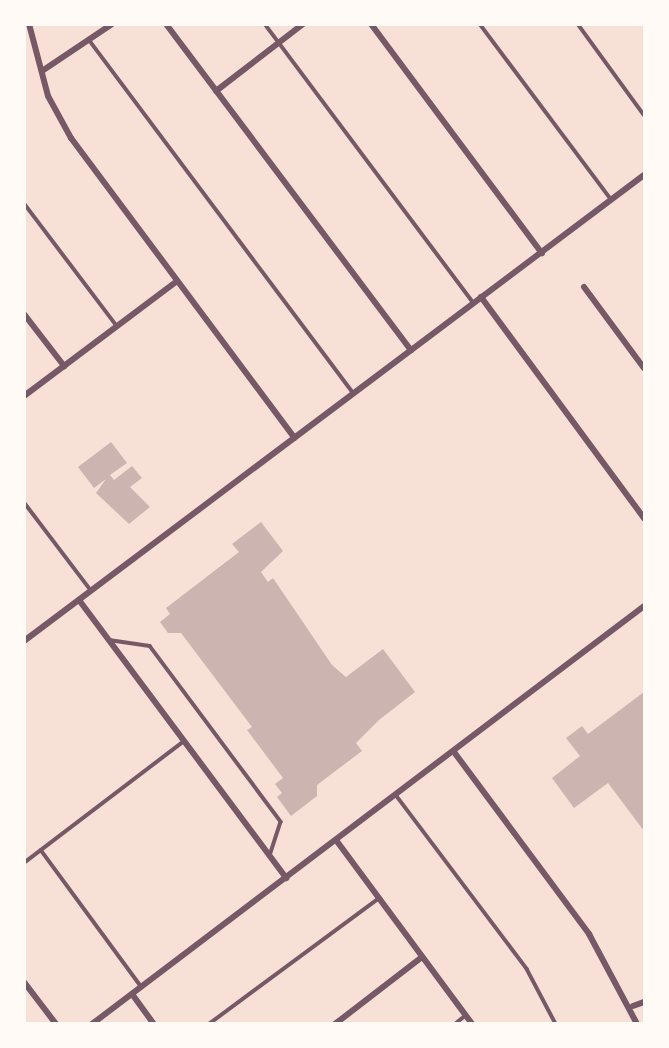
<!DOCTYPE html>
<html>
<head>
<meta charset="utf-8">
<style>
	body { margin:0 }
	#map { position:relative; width:669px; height:1048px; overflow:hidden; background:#f7e1d7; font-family:"Space Grotesk",sans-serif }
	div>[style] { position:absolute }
	.building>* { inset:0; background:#ccb4b1 }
	.service>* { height:3.5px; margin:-1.75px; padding:0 1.75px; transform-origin:1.75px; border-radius:1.75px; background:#755966 }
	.minor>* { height:6px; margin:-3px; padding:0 3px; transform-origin:3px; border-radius:3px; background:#755966 }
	span { translate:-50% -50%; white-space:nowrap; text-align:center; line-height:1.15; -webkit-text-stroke:5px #fffaf5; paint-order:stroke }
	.frame { position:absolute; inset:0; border:26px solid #fffaf5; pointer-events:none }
</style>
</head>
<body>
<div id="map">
	<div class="building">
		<i style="clip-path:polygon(111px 442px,127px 463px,110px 475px,114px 480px,132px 466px,142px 478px,130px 487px,150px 507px,129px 524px,96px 493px,106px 479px,94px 488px,78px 467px)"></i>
		<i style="clip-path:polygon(261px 522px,283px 551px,261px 572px,268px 582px,273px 578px,332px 665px,346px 677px,383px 649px,415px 692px,379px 720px,356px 743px,362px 751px,317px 785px,317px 796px,291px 816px,277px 797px,282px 793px,275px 784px,283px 778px,247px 730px,252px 727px,181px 633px,168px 633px,160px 622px,170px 614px,166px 608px,239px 552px,232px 544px)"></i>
		<i style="clip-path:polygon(644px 692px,644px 831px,608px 783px,574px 808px,552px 778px,580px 756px,566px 738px,582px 726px,588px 734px)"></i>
	</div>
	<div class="service">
		<i style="left:265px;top:24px;width:349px;rotate:53.2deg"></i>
		<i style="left:480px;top:24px;width:219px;rotate:53.2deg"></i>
		<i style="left:578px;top:24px;width:112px;rotate:54deg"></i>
		<i style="left:90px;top:41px;width:439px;rotate:53.2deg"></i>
		<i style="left:24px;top:203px;width:154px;rotate:52.9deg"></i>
		<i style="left:24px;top:502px;width:109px;rotate:52.8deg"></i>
		<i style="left:109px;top:640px;width:41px;rotate:8.3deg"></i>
		<i style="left:150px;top:646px;width:219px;rotate:53.3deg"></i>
		<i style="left:281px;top:822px;width:36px;rotate:108deg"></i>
		<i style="left:396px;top:795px;width:218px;rotate:53deg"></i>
		<i style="left:527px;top:969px;width:62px;rotate:62.2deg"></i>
		<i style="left:41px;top:850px;width:169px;rotate:53.7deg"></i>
		<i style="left:24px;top:863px;width:201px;rotate:-37.3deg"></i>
		<i style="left:209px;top:1024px;width:212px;rotate:-36.5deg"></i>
		<i style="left:455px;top:1024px;width:13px;rotate:-39deg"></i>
	</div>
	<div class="minor">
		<i style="left:29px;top:24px;width:74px;rotate:75.2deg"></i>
		<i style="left:48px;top:96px;width:48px;rotate:61.3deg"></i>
		<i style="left:71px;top:138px;width:374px;rotate:53.3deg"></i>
		<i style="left:166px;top:24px;width:408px;rotate:53.1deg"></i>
		<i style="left:371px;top:24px;width:286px;rotate:53.3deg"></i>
		<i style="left:42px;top:71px;width:84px;rotate:-33.9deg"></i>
		<i style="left:216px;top:91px;width:110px;rotate:-37.6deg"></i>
		<i style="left:584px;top:287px;width:101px;rotate:53.5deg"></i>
		<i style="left:481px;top:297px;width:275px;rotate:53.6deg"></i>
		<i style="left:24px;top:314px;width:66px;rotate:52.4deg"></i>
		<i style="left:24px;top:396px;width:190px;rotate:-36.9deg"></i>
		<i style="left:79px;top:600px;width:347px;rotate:53.3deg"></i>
		<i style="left:24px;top:641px;width:776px;rotate:-36.93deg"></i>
		<i style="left:454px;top:752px;width:227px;rotate:53.4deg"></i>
		<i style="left:589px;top:934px;width:102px;rotate:61.9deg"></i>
		<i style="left:336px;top:840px;width:229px;rotate:53.5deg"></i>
		<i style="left:24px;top:982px;width:53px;rotate:52.7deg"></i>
		<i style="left:132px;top:994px;width:37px;rotate:54deg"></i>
		<i style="left:633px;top:1006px;width:12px;rotate:-20deg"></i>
		<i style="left:92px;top:1024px;width:692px;rotate:-37.13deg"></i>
		<i style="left:335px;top:1024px;width:110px;rotate:-37.6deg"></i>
	</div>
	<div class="frame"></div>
</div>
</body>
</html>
